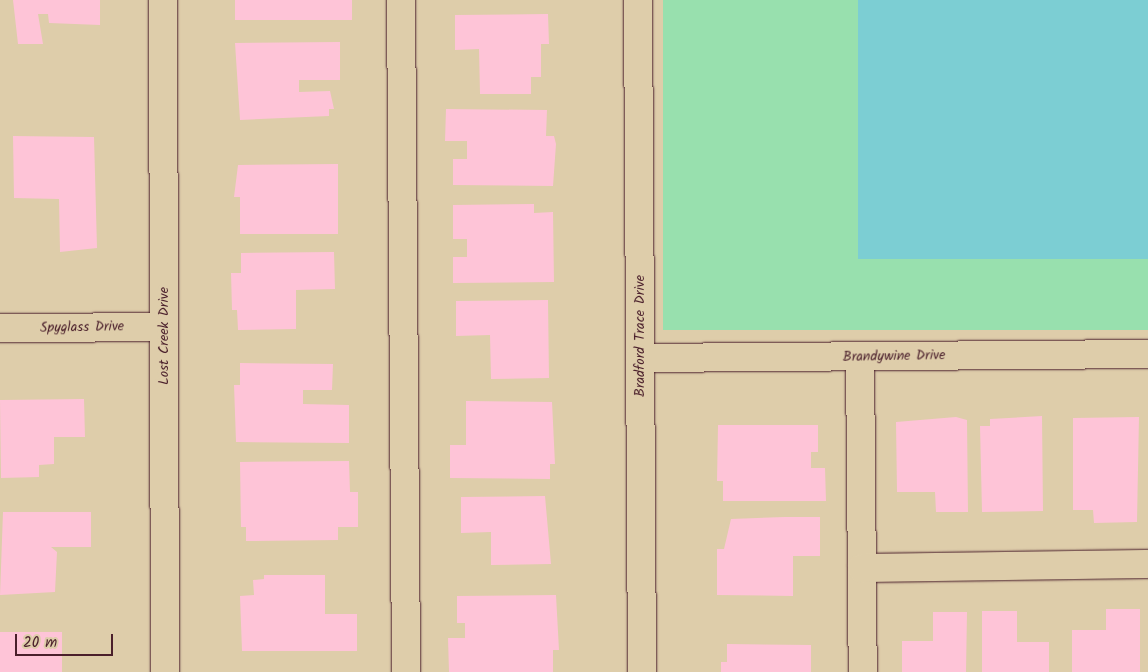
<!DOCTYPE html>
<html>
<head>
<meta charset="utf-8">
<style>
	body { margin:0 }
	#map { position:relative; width:1148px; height:672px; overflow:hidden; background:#decdaa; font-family:Kalam,sans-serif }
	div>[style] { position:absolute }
	.green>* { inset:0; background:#98e0ae; transform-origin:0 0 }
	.water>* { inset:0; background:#7cced3; transform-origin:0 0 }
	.building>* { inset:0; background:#fec4d7; transform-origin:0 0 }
	.roads { filter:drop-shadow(0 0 1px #4a1f2b) drop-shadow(0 0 1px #4a1f2b) }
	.minor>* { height:28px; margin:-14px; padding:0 14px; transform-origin:14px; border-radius:14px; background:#decdaa }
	span { translate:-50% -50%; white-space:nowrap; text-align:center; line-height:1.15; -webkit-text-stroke:5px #decdaa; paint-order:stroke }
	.street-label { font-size:14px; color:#4a1f2b }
	.scale { position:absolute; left:15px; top:634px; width:98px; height:22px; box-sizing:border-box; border:2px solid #4a1f2b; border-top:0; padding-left:6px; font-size:15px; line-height:18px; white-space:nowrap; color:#4a1f2b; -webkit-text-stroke:4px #decdaa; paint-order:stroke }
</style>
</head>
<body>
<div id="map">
	<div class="green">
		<i style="left:663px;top:0;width:485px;height:330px"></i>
	</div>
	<div class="water">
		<i style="left:858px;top:0;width:290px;height:259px"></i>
	</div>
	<div class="building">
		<i style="clip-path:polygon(13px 0,100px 0,100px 25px,49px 23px,48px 14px,38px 14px,43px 44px,18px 44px)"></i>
		<i style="left:235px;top:0;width:117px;height:20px"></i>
		<i style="clip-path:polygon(548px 14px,549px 44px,541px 44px,541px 77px,531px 77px,531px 94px,480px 94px,479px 49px,455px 50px,455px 15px)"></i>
		<i style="clip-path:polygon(340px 42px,340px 80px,299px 80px,299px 92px,330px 91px,334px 109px,329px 109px,329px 116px,240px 120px,235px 43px)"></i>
		<i style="clip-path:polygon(446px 109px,547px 110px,546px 136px,554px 136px,556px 144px,553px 186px,453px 185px,453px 159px,467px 159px,467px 141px,445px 141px)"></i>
		<i style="clip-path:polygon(13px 136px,94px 137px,97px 248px,60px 252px,59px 199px,14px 198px)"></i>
		<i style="clip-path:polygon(338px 164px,338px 234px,240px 234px,240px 197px,234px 197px,238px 165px)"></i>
		<i style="clip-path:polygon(534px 204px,534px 213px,553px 212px,554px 282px,453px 283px,453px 257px,467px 257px,467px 239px,453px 239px,453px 205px)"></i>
		<i style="clip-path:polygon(334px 252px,335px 289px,296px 290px,296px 329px,238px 330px,237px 310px,232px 310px,231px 273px,241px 273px,241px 253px)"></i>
		<i style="clip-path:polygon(548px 300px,549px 378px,491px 379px,490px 335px,456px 336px,456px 301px)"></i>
		<i style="clip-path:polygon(240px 363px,333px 364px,332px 390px,303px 390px,303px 404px,349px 405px,349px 443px,236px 442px,234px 385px,240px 385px)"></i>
		<i style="clip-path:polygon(84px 399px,85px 437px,54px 437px,54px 464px,39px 465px,39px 477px,1px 478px,0 400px)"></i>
		<i style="clip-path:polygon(466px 401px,552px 402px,555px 464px,550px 464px,550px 479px,450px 478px,450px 445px,466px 445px)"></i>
		<i style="clip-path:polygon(1042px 416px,1043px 511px,982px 512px,980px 426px,990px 426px,990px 419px)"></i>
		<i style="clip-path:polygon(956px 417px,967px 420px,968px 512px,936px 512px,935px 492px,897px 492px,896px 422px)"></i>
		<i style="clip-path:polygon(1139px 417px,1137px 522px,1094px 523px,1093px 510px,1073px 510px,1073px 418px)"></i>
		<i style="clip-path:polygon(718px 425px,818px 425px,818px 452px,811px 452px,811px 468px,825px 468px,826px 501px,723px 501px,723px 481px,717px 481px)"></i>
		<i style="clip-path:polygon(349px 461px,350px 492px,358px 492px,358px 527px,338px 527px,338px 540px,246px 541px,246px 527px,241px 527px,240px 462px)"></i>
		<i style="clip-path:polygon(545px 496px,551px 564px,491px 565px,491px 532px,461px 533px,461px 497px)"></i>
		<i style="clip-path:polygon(3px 512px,91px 512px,91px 547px,51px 547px,57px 552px,55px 592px,0 595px)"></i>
		<i style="clip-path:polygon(785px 517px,820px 517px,820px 556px,793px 556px,793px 596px,717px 595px,717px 549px,724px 549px,731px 519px)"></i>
		<i style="clip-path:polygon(264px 575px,325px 575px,325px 614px,357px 614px,357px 651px,242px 651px,240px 596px,254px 595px,253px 580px,264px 579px)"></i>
		<i style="clip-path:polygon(556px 595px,559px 650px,553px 650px,553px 672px,449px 672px,448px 638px,465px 638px,465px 623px,457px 623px,457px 596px)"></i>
		<i style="clip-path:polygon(1106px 609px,1140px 609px,1140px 672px,1072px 672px,1072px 630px,1106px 630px)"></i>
		<i style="clip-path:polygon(982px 611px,1017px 611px,1017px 642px,1049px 642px,1049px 672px,982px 672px)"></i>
		<i style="clip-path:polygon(933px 612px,967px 612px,966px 672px,902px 672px,902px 641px,933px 641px)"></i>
		<i style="left:0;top:632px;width:62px;height:40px"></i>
		<i style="clip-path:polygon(727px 644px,811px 645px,811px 672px,721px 672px,721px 662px,727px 662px)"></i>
	</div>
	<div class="roads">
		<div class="minor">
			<i style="left:163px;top:0;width:672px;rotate:89.83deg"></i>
			<i style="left:401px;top:0;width:672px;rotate:89.57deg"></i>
			<i style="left:638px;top:0;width:672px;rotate:89.66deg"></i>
			<i style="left:0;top:328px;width:164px;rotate:-0.3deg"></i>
			<i style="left:860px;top:357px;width:315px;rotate:89.5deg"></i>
			<i style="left:640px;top:358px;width:508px;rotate:-0.45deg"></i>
			<i style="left:862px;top:568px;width:286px;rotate:-0.8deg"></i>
		</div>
	</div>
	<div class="street-label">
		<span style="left:82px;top:327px;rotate:-1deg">Spyglass Drive</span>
		<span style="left:164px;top:336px;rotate:-90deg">Lost Creek Drive</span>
		<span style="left:640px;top:336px;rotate:-90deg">Bradford Trace Drive</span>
		<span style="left:894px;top:356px;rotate:-1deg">Brandywine Drive</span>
	</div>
	<div class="scale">20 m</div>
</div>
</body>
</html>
